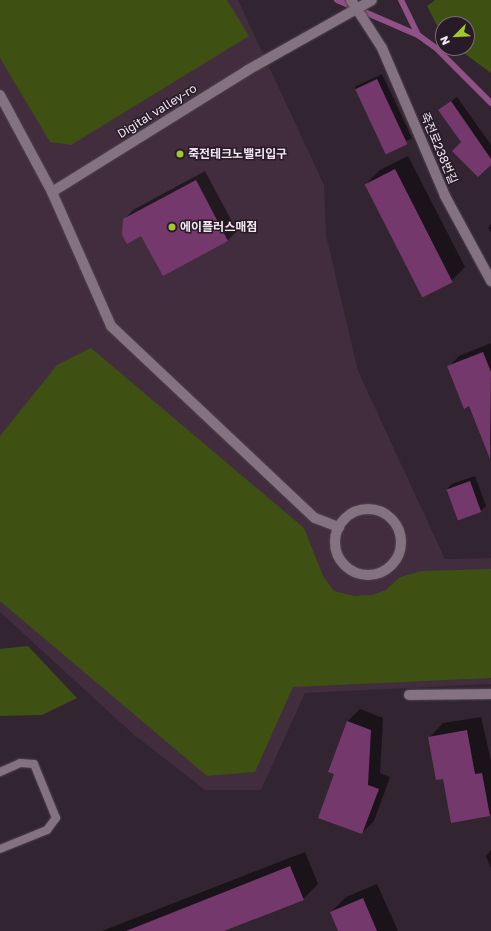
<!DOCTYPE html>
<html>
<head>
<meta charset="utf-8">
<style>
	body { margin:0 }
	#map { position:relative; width:491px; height:931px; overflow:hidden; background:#322430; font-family:"Golos Text","Noto Sans KR",sans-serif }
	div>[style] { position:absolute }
	.built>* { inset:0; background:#412d3d }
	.green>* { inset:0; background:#3f5013 }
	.shadow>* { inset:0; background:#0007; transform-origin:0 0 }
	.stream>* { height:6px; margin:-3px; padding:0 3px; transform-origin:3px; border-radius:3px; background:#8f5186 }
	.building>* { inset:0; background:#74386c; transform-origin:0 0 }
	.roads { filter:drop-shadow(0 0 1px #4e424c) drop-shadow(0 0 1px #4e424c) }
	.service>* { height:8px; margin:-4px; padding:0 4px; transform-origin:4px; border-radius:4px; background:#847280 }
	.minor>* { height:10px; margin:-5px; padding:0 5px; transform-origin:5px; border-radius:5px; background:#847280 }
	.minor>.ring { margin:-5px; padding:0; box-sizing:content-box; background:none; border:10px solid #847280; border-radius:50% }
	.tertiary>* { height:10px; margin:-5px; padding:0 5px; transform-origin:5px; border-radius:5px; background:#847280 }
	.dots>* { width:11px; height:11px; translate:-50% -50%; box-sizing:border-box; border:2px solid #281a26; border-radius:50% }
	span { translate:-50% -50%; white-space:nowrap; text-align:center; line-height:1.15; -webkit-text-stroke:3px #281a26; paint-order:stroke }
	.street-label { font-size:12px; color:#f2e8f0 }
	.poi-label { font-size:12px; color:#f2e8f0; font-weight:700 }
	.left { translate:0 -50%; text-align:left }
	.north { position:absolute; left:435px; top:16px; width:40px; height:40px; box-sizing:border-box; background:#281a26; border:1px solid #796c77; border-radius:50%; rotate:246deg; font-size:11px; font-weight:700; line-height:16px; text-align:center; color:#f2e8f0 }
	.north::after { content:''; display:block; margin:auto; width:14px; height:18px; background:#a1c92a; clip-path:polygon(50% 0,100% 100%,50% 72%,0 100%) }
</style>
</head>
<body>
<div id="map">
	<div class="built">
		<i style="clip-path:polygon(0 0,238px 0,324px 185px,326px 235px,358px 371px,445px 559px,491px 558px,491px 684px,305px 693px,261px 790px,205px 790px,133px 734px,0 612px)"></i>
	</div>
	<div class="green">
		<i style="clip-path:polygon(0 0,227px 0,249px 36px,71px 145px,50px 142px,0 58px)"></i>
		<i style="clip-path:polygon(435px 0,491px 0,491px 73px,457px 48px,467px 48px,467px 24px,443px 24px,443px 37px,427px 6px)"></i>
		<i style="clip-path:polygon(91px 348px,304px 528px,323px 576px,334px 591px,354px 596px,372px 595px,386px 590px,400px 577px,422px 571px,491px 569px,491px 678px,293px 687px,255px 772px,207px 776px,0 601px,0 436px,57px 365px)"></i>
		<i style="clip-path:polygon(28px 646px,77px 698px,42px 715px,0 716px,0 649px)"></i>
	</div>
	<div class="shadow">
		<i style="left:382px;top:74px;width:71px;height:30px;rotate:65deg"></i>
		<i style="clip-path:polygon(457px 97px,491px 145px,491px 163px,462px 142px,440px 110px)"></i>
		<i style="clip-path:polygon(408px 156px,465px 267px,451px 281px,423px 295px,366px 184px,380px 170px)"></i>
		<i style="clip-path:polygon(205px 171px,237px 231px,228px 240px,163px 275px,142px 235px,124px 220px,133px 210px)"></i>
		<i style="clip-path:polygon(491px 224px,491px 232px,488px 228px)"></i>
		<i style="clip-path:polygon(491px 343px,491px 445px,486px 447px,470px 405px,448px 367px,459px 356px)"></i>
		<i style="clip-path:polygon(475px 476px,486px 506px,481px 511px,457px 519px,447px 489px,452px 484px)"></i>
		<i style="clip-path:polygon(360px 709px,383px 718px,380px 773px,390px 777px,374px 821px,362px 833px,336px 774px,330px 771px,348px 721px)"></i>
		<i style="clip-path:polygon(481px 717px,491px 761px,491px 814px,452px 822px,444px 778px,430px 737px,443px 723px)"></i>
		<i style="clip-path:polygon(491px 850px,491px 868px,486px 856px)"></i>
		<i style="clip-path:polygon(305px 852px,318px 884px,303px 899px,221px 931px,102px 931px)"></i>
		<i style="clip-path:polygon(377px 884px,398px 931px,340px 931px,331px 912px,346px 897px)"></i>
	</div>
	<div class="stream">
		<i style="left:337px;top:0;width:88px;rotate:23.4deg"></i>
		<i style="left:418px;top:35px;width:22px;rotate:36deg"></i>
		<i style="left:436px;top:48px;width:78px;rotate:45deg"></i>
		<i style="left:401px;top:0;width:39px;rotate:64deg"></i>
	</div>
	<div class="building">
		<i style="left:377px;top:79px;width:72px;height:24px;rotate:65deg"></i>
		<i style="clip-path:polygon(451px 101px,491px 159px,491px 165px,478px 177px,452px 151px,461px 142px,438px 110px)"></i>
		<i style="left:395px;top:169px;width:127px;height:34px;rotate:63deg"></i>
		<i style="clip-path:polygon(196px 180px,228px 241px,163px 276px,141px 236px,127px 244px,122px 235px,123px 219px)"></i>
		<i style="clip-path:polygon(483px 352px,491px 372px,490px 459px,469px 406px,464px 409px,447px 366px)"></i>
		<i style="left:470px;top:481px;width:33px;height:25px;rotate:70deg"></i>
		<i style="clip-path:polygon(347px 721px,371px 730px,368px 785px,379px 789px,362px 834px,318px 818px,334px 774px,328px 772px)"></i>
		<i style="clip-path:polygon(467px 730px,475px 774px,482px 773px,490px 816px,451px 823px,443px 779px,436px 780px,428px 737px)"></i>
		<i style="clip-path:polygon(290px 866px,304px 900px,224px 931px,126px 931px)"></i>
		<i style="clip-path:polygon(363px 898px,377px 931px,338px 931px,330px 912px)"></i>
	</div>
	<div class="roads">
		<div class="service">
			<i style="left:0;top:772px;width:22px;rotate:-24deg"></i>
			<i style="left:20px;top:763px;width:14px;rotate:4deg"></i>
			<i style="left:34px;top:764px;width:58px;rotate:67.8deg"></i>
			<i style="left:56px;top:818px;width:15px;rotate:127deg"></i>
			<i style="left:47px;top:830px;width:51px;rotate:158deg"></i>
		</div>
		<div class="minor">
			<i style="left:351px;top:0;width:57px;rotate:57.1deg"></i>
			<i style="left:382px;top:48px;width:161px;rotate:66.9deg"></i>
			<i style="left:445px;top:196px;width:97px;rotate:61.6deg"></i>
			<i style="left:52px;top:192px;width:146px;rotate:66.2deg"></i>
			<i style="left:111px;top:326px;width:280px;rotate:43.3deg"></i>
			<i style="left:315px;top:518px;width:26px;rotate:21deg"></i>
			<i class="ring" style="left:335px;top:509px;width:56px;height:56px"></i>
			<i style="left:409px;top:695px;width:82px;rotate:-0.7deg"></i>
		</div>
		<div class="tertiary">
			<i style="left:0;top:95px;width:110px;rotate:61.8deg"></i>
			<i style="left:52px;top:192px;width:231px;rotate:-31.9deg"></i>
			<i style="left:248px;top:70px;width:142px;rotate:-29.4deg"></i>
		</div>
	</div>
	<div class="dots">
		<i style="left:180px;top:154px;background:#a1c92a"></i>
		<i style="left:172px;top:227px;background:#a1c92a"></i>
	</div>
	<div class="street-label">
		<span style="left:157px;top:111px;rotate:-32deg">Digital valley-ro</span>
		<span style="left:439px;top:148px;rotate:67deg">죽전로238번길</span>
	</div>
	<div class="poi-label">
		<span class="left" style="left:188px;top:154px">죽전테크노밸리입구</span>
		<span class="left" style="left:180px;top:227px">에이플러스매점</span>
	</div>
	<div class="north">N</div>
</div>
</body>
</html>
